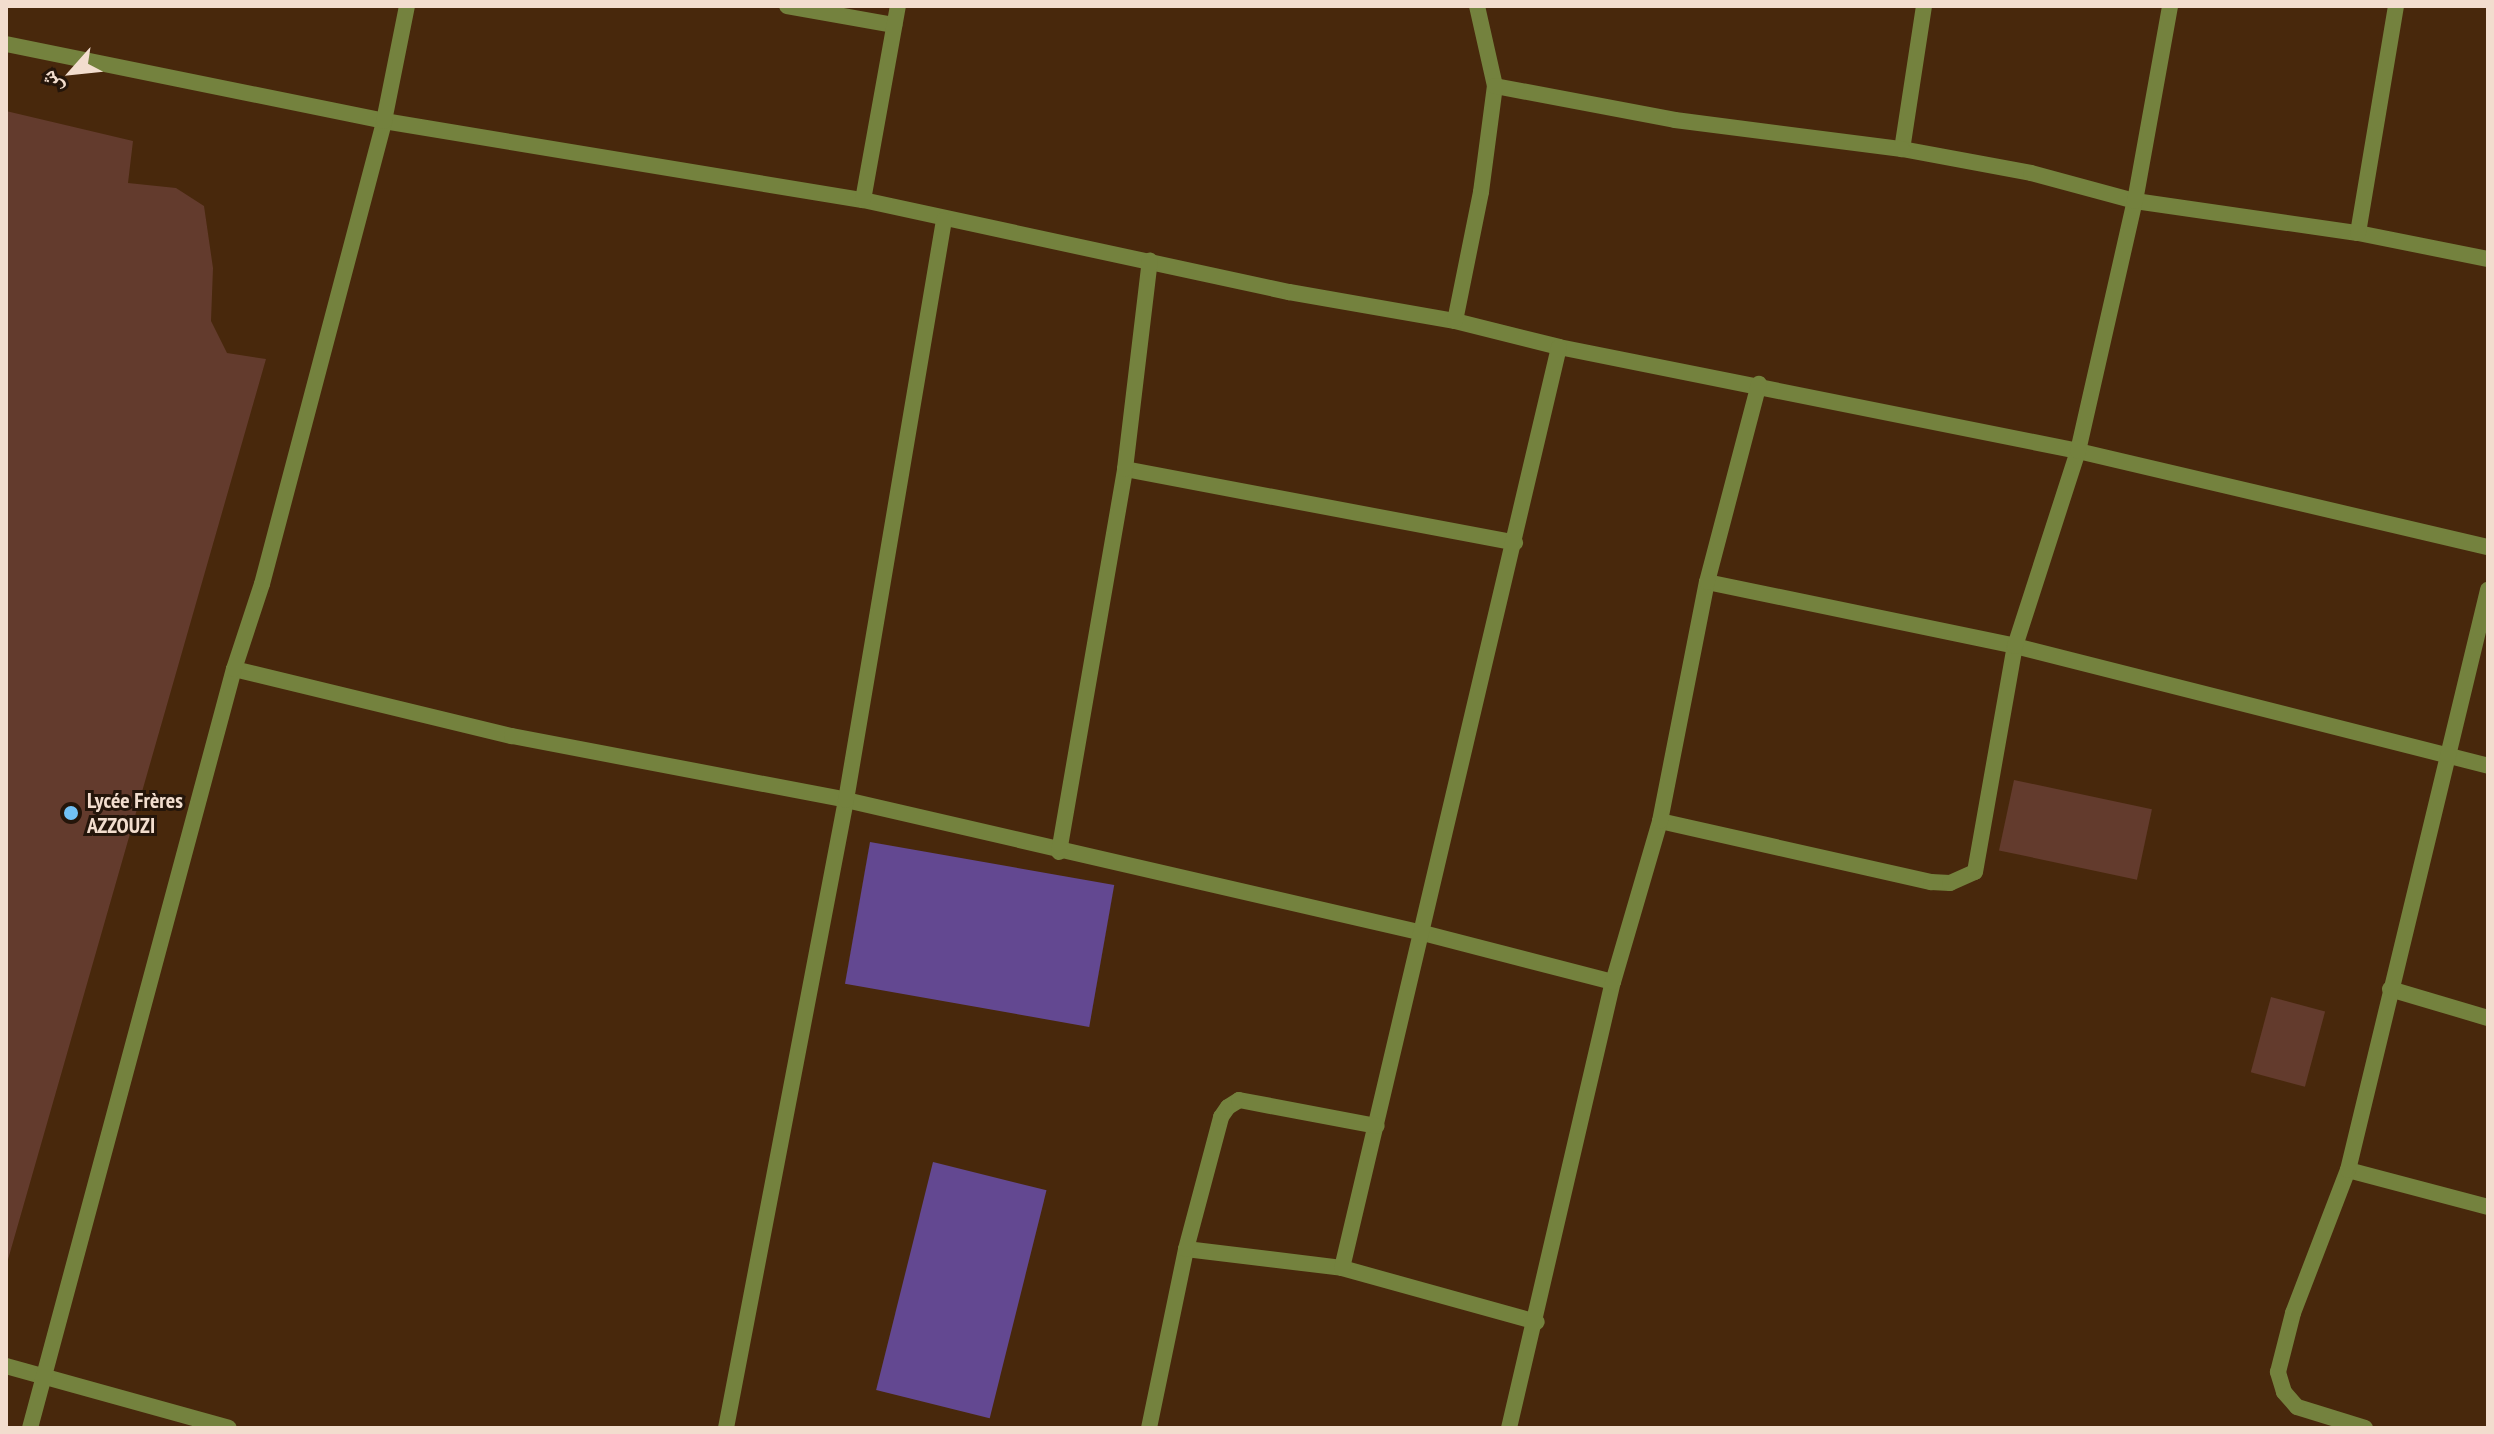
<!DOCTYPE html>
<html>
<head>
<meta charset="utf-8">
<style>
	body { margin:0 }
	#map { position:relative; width:2494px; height:1434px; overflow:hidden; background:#48280c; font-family:"PT Sans Narrow","Noto Naskh Arabic",sans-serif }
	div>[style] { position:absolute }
	.green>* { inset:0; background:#634891; transform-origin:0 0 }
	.building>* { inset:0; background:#633b2d; transform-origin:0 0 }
	.street>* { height:16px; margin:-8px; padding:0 8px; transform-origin:8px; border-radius:8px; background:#74823e }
	.dots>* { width:22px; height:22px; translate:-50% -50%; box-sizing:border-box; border:4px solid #24150a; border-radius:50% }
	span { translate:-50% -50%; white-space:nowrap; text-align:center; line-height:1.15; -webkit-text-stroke:6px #24150a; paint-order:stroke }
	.poi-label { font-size:22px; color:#f2ddce; font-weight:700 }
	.left { translate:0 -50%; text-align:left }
	.frame { position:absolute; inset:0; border:8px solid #f2ddce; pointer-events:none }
	.north { position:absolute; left:32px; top:32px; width:80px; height:80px; -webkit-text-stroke:6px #24150a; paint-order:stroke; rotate:243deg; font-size:22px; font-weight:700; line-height:32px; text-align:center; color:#f2ddce }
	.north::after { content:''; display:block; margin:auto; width:28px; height:36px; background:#f2ddce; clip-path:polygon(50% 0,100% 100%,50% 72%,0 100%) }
</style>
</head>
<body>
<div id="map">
	<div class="green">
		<i style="left:870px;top:842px;width:248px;height:144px;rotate:10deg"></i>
		<i style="left:933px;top:1162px;width:117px;height:235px;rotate:14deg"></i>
	</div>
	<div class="building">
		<i style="clip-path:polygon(6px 111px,133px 141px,128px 183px,176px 188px,204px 206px,213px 268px,211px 321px,227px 353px,266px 359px,7px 1263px)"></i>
		<i style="left:2014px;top:780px;width:141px;height:72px;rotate:12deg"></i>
		<i style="left:2271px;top:997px;width:56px;height:78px;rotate:15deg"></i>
	</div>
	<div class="street">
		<i style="left:787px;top:6px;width:109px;rotate:10.1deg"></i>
		<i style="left:1477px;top:6px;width:82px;rotate:77.3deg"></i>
		<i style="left:1924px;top:6px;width:145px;rotate:98.7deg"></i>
		<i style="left:1902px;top:149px;width:131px;rotate:10.5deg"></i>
		<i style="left:2031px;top:173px;width:108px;rotate:15.1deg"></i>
		<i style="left:2135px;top:201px;width:225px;rotate:8.2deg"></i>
		<i style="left:2358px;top:233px;width:133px;rotate:11.3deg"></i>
		<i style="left:6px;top:44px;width:386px;rotate:11.5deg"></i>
		<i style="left:384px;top:121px;width:485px;rotate:9.4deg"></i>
		<i style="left:863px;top:200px;width:436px;rotate:12.2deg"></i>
		<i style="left:1289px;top:292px;width:169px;rotate:9.9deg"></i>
		<i style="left:1455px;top:321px;width:107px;rotate:14deg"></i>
		<i style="left:1559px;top:347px;width:529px;rotate:11.33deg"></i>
		<i style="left:2078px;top:451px;width:421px;rotate:13.2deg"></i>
		<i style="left:863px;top:200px;width:197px;rotate:-79.8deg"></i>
		<i style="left:2358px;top:233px;width:230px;rotate:-80.5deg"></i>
		<i style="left:1455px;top:321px;width:132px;rotate:-78.6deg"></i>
		<i style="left:1481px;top:192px;width:107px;rotate:-82.5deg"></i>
		<i style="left:1495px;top:86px;width:183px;rotate:10.7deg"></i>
		<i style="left:1675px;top:120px;width:229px;rotate:7.3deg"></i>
		<i style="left:1125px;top:469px;width:397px;rotate:10.7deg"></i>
		<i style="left:1707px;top:582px;width:315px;rotate:11.7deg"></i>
		<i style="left:2015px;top:646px;width:488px;rotate:14.2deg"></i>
		<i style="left:234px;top:669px;width:286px;rotate:13.6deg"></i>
		<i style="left:512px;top:736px;width:340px;rotate:10.8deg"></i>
		<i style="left:846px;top:800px;width:592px;rotate:12.98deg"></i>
		<i style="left:1423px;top:933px;width:196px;rotate:14.5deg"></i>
		<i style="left:1660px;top:821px;width:278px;rotate:12.7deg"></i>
		<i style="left:1931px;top:882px;width:19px;rotate:3deg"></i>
		<i style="left:1950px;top:883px;width:27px;rotate:-24deg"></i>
		<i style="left:1975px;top:872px;width:230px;rotate:-80deg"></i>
		<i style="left:2015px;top:646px;width:205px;rotate:-72.1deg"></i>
		<i style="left:2078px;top:451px;width:256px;rotate:-77.2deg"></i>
		<i style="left:2135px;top:201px;width:198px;rotate:-79.8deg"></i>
		<i style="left:1059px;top:852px;width:389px;rotate:-80.2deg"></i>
		<i style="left:1125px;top:469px;width:210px;rotate:-83.2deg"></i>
		<i style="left:2390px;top:989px;width:102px;rotate:16.5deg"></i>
		<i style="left:2348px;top:1170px;width:145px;rotate:14.8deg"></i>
		<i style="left:1186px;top:1249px;width:157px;rotate:6.9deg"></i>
		<i style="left:1342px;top:1268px;width:202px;rotate:15.5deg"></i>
		<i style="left:1342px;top:1268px;width:946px;rotate:-76.74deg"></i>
		<i style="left:6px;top:1366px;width:231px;rotate:15.5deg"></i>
		<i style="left:30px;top:1428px;width:786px;rotate:-74.96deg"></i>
		<i style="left:234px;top:669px;width:89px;rotate:-71.8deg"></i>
		<i style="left:262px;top:584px;width:479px;rotate:-75.2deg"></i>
		<i style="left:384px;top:121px;width:117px;rotate:-78.7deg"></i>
		<i style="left:726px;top:1428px;width:639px;rotate:-79.18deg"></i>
		<i style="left:846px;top:800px;width:588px;rotate:-80.41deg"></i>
		<i style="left:1149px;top:1428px;width:183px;rotate:-78.3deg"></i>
		<i style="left:1186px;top:1249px;width:137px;rotate:-75.1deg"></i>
		<i style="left:1221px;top:1117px;width:12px;rotate:-55deg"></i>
		<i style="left:1228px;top:1107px;width:13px;rotate:-32deg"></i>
		<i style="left:1239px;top:1100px;width:140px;rotate:10.7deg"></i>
		<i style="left:1509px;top:1428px;width:458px;rotate:-76.9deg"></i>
		<i style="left:1613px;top:982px;width:168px;rotate:-73.7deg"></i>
		<i style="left:1660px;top:821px;width:244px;rotate:-78.9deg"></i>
		<i style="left:1707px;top:582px;width:205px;rotate:-75.3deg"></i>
		<i style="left:2365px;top:1428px;width:71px;rotate:-162.8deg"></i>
		<i style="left:2297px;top:1407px;width:20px;rotate:-131deg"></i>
		<i style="left:2284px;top:1392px;width:21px;rotate:-107deg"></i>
		<i style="left:2278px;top:1372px;width:61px;rotate:-75.7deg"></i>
		<i style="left:2293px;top:1313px;width:153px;rotate:-69deg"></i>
		<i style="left:2348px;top:1170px;width:597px;rotate:-76.43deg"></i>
	</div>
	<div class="dots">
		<i style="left:71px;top:813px;background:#71c1f5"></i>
	</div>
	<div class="poi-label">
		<span class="left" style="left:87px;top:813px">Lycée Frères<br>AZZOUZI</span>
	</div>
	<div class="frame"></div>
	<div class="north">ش</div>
</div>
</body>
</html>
